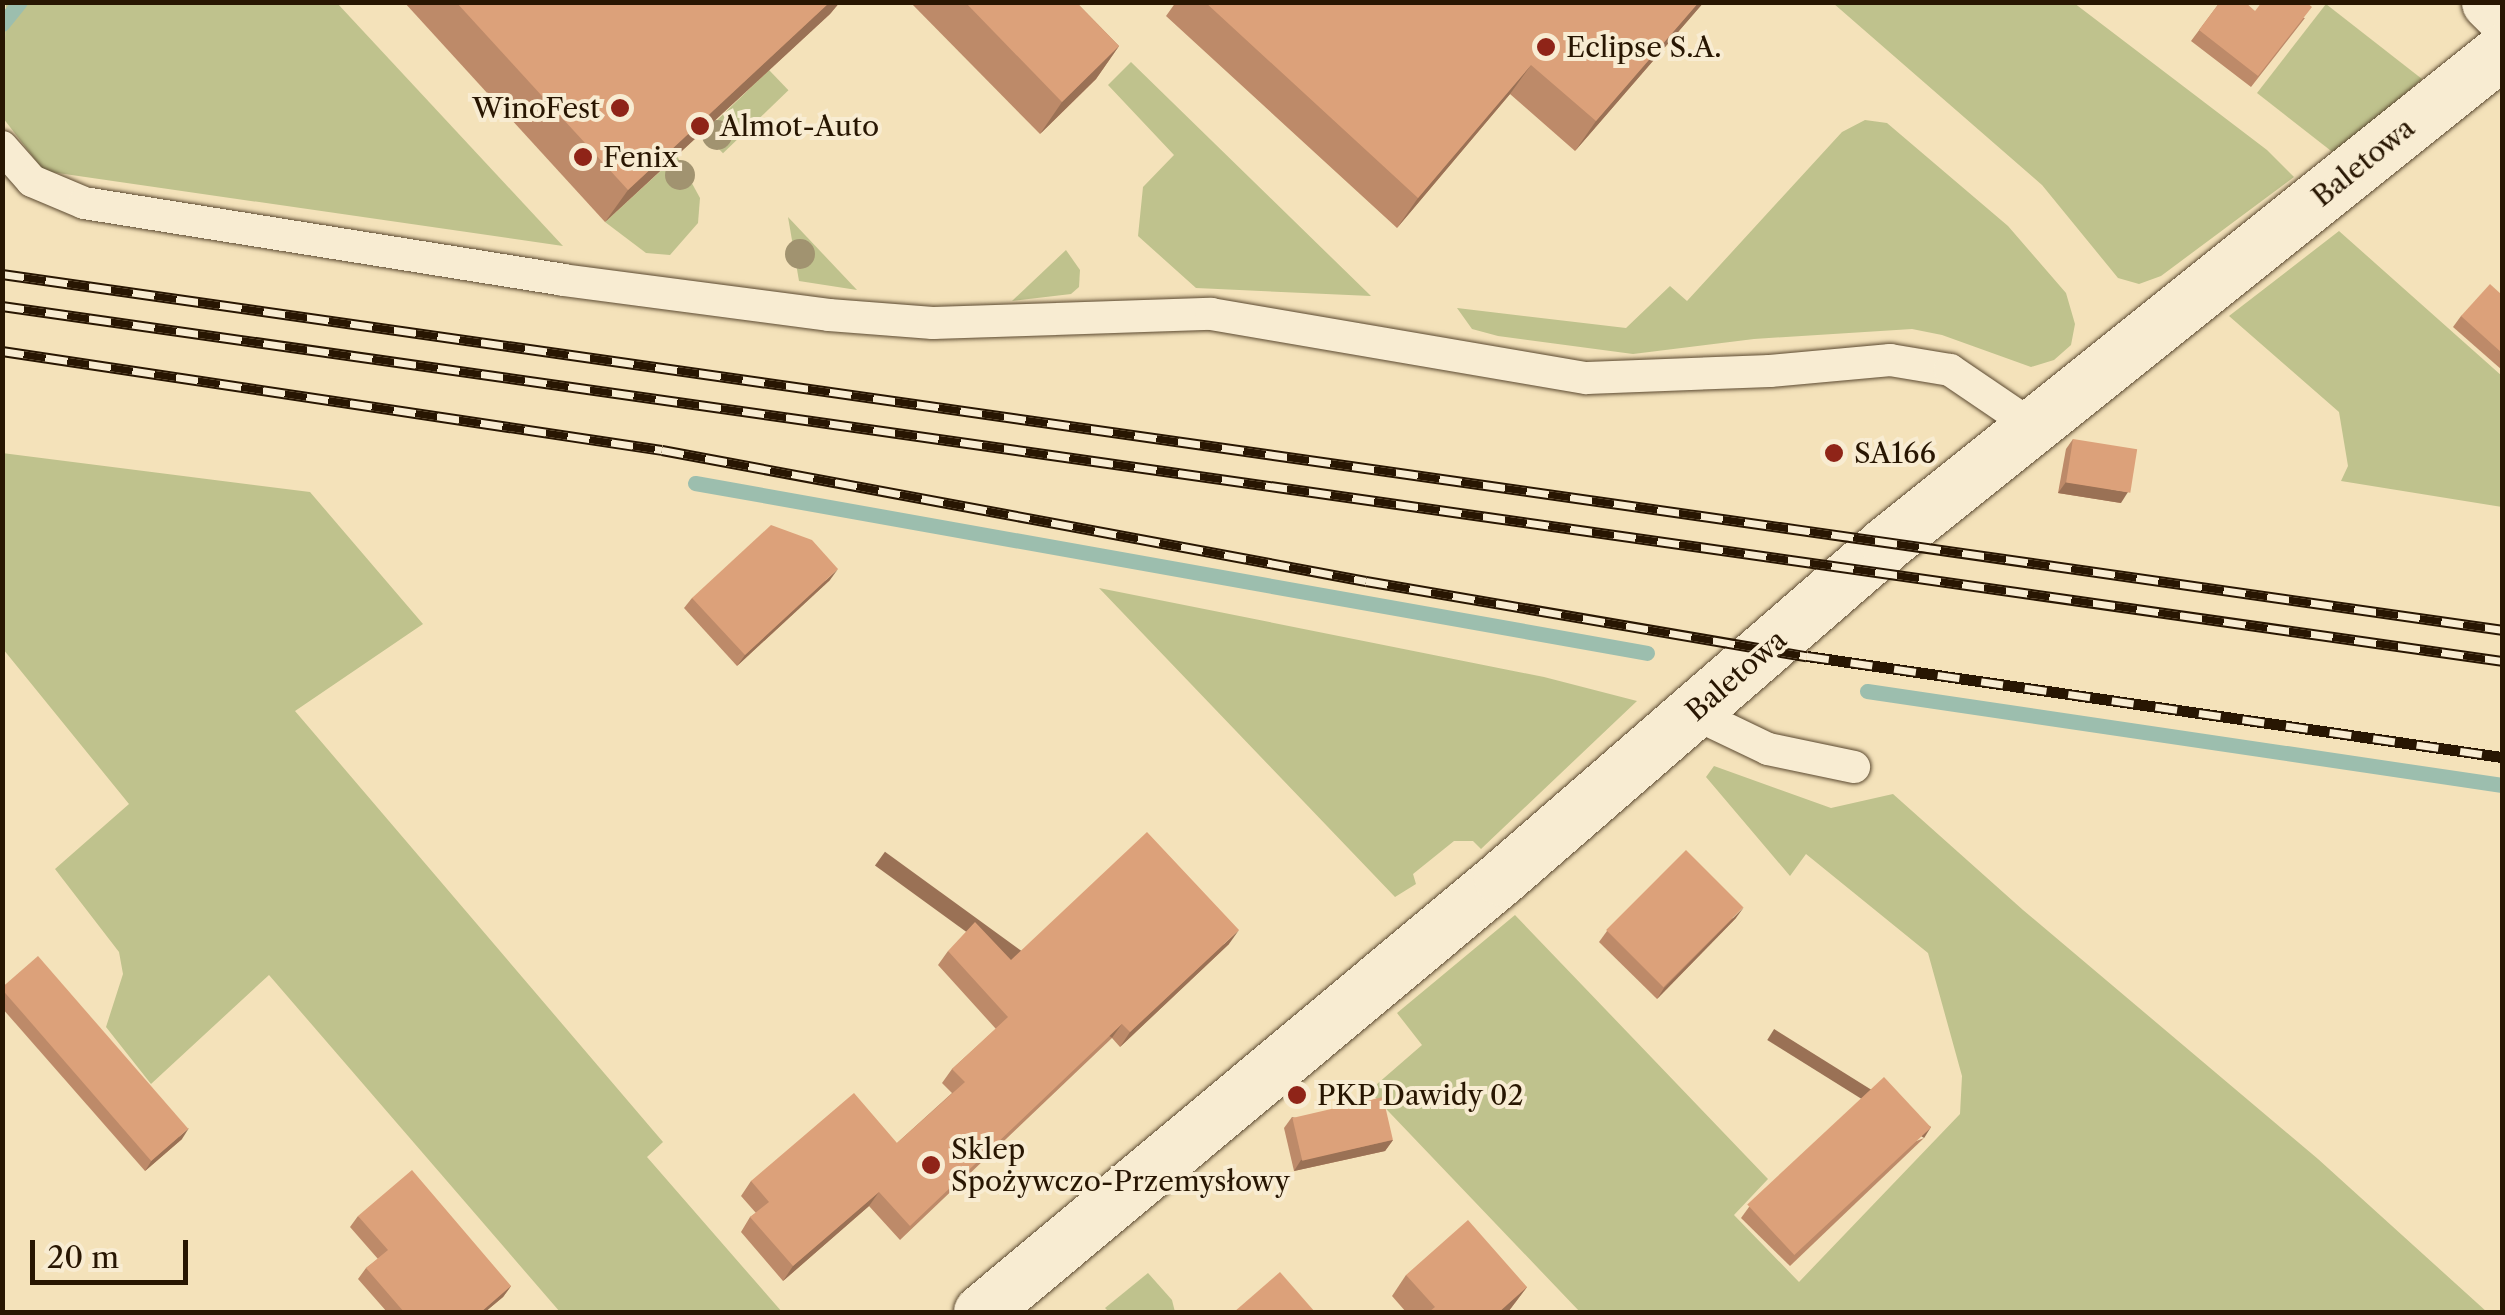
<!DOCTYPE html>
<html>
<head>
<meta charset="utf-8">
<style>
	body { margin:0 }
	#map { position:relative; width:2505px; height:1315px; overflow:hidden; background:#f4e2ba; font-family:"Libre Caslon Text",serif }
	div>[style] { position:absolute }
	.green>* { inset:0; background:#bfc28d; transform-origin:0 0 }
	.stream>* { height:15px; margin:-7.5px; padding:0 7.5px; transform-origin:7.5px; border-radius:7.5px; background:#9cbeae }
	.roads { filter:drop-shadow(0 0 2px #5b4930) drop-shadow(0 0 2px #5b4930) }
	.lane>* { height:32px; margin:-16px; padding:0 16px; transform-origin:16px; border-radius:16px; background:#f8ecd2 }
	.street>* { height:55px; margin:-27.5px; padding:0 27.5px; transform-origin:27.5px; border-radius:27.5px; background:#f8ecd2 }
	.secondary>* { height:55px; margin:-27.5px; padding:0 27.5px; transform-origin:27.5px; border-radius:27.5px; background:#f8ecd2 }
	.rail>* { height:11px; margin-top:-5.5px; transform-origin:0; background:repeating-linear-gradient(90deg,#f8ecd2 0 22px,#281602 0 44px); box-sizing:border-box; border-block:2px solid #281602 }
	.trees>* { width:30px; height:30px; margin:-15px; border-radius:50%; background:#a19370 }
	.wall>* { inset:0; background:#bd8a69 }
	.shaded-wall>* { inset:0; background:#9a7155; transform-origin:0 0 }
	.building>* { inset:0; background:#dca17a; transform-origin:0 0 }
	.dots>* { width:28px; height:28px; translate:-50% -50%; box-sizing:border-box; border:5px solid #f8ecd2; border-radius:50% }
	span { translate:-50% -50%; white-space:nowrap; text-align:center; line-height:1.15; -webkit-text-stroke:8px #f8ecd2; paint-order:stroke }
	.poi-label { font-size:28px; color:#281602 }
	.left { translate:0 -50%; text-align:left }
	.right { translate:-100% -50%; text-align:right }
	.street-label { font-size:28px; color:#281602 }
	.frame { position:absolute; inset:0; border:5px solid #281602; pointer-events:none }
	.scale { position:absolute; left:30px; top:1240px; width:158px; height:45px; box-sizing:border-box; border:5px solid #281602; border-top:0; padding-left:12px; font-size:30px; line-height:35px; white-space:nowrap; color:#281602; -webkit-text-stroke:8px #f8ecd2; paint-order:stroke }
</style>
</head>
<body>
<div id="map">
	<div class="green">
		<i style="clip-path:polygon(6px 3px,337px 3px,563px 246px,44px 171px,3px 118px)"></i>
		<i style="clip-path:polygon(1833px 3px,2074px 3px,2267px 150px,2294px 177px,2161px 276px,2139px 284px,2118px 278px,2042px 185px)"></i>
		<i style="clip-path:polygon(2326px 4px,2422px 79px,2335px 154px,2257px 93px)"></i>
		<i style="clip-path:polygon(1131px 62px,1371px 296px,1196px 288px,1138px 236px,1143px 187px,1174px 155px,1108px 85px)"></i>
		<i style="left:769px;top:70px;width:28px;height:91px;rotate:46deg"></i>
		<i style="clip-path:polygon(1865px 120px,1887px 123px,2008px 226px,2066px 293px,2075px 324px,2071px 345px,2054px 360px,2031px 367px,1942px 335px,1912px 329px,1754px 339px,1633px 354px,1498px 336px,1472px 329px,1457px 308px,1626px 328px,1670px 286px,1687px 301px,1842px 132px)"></i>
		<i style="clip-path:polygon(677px 156px,700px 198px,698px 223px,670px 255px,646px 253px,605px 222px)"></i>
		<i style="clip-path:polygon(788px 217px,857px 290px,799px 281px)"></i>
		<i style="clip-path:polygon(2339px 231px,2502px 376px,2502px 507px,2341px 481px,2348px 466px,2339px 412px,2229px 316px)"></i>
		<i style="clip-path:polygon(1066px 250px,1080px 270px,1079px 287px,1071px 294px,1012px 301px)"></i>
		<i style="clip-path:polygon(2px 453px,310px 492px,423px 624px,295px 711px,663px 1142px,647px 1157px,782px 1312px,560px 1312px,269px 975px,151px 1084px,106px 1027px,123px 974px,119px 952px,55px 869px,129px 804px,3px 649px)"></i>
		<i style="clip-path:polygon(1099px 588px,1544px 677px,1637px 701px,1481px 849px,1473px 841px,1454px 841px,1413px 874px,1416px 884px,1395px 897px)"></i>
		<i style="clip-path:polygon(1714px 766px,1831px 808px,1893px 794px,2023px 910px,2318px 1159px,2487px 1312px,1580px 1312px,1369px 1091px,1422px 1045px,1397px 1013px,1515px 915px,1768px 1179px,1734px 1215px,1799px 1282px,1960px 1114px,1962px 1076px,1928px 953px,1806px 854px,1790px 876px,1706px 777px)"></i>
		<i style="clip-path:polygon(1148px 1273px,1172px 1300px,1175px 1312px,1109px 1312px,1105px 1308px)"></i>
	</div>
	<div class="stream">
		<i style="left:2px;top:24px;width:28px;rotate:-51deg"></i>
		<i style="left:695px;top:483px;width:967px;rotate:10.12deg"></i>
		<i style="left:1867px;top:691px;width:642px;rotate:8.42deg"></i>
	</div>
	<div class="roads">
		<div class="lane">
			<i style="left:2px;top:147px;width:45px;rotate:48.6deg"></i>
			<i style="left:32px;top:181px;width:56px;rotate:22.9deg"></i>
			<i style="left:84px;top:203px;width:485px;rotate:9.1deg"></i>
			<i style="left:563px;top:280px;width:268px;rotate:7.5deg"></i>
			<i style="left:829px;top:315px;width:104px;rotate:4.4deg"></i>
			<i style="left:933px;top:323px;width:278px;rotate:-1.9deg"></i>
			<i style="left:1211px;top:314px;width:381px;rotate:9.7deg"></i>
			<i style="left:1587px;top:378px;width:183px;rotate:-2.2deg"></i>
			<i style="left:1770px;top:371px;width:121px;rotate:-5.2deg"></i>
			<i style="left:1890px;top:360px;width:61px;rotate:9.5deg"></i>
			<i style="left:1950px;top:370px;width:102px;rotate:34.2deg"></i>
			<i style="left:1693px;top:713px;width:83px;rotate:25.6deg"></i>
			<i style="left:1768px;top:749px;width:88px;rotate:11.8deg"></i>
		</div>
		<div class="street">
			<i style="left:2489px;top:2px;width:18px;rotate:45deg"></i>
		</div>
		<div class="secondary">
			<i style="left:981px;top:1312px;width:677px;rotate:-39.85deg"></i>
			<i style="left:1501px;top:878px;width:511px;rotate:-40.95deg"></i>
			<i style="left:1887px;top:543px;width:788px;rotate:-38.66deg"></i>
		</div>
	</div>
	<div class="rail">
		<i style="left:2px;top:274px;width:2525px;rotate:8.1deg"></i>
		<i style="left:2px;top:306px;width:2525px;rotate:8.08deg"></i>
		<i style="left:2px;top:351px;width:667px;rotate:8.53deg"></i>
		<i style="left:662px;top:450px;width:716px;rotate:10.54deg"></i>
		<i style="left:1366px;top:581px;width:447px;rotate:9.7deg"></i>
		<i style="left:1807px;top:656px;width:702px;rotate:8.27deg"></i>
	</div>
	<div class="trees">
		<i style="left:717px;top:135px"></i>
		<i style="left:680px;top:175px"></i>
		<i style="left:800px;top:254px"></i>
	</div>
	<div class="wall">
		<i style="clip-path:polygon(404px 2px,840px 2px,830px 14px,605px 222px)"></i>
		<i style="clip-path:polygon(910px 2px,1076px 2px,1119px 46px,1096px 79px,1040px 134px)"></i>
		<i style="clip-path:polygon(1176px 2px,1704px 2px,1575px 151px,1510px 94px,1397px 228px,1166px 16px)"></i>
		<i style="clip-path:polygon(2220px 2px,2255px 11px,2305px 18px,2251px 87px,2191px 41px)"></i>
		<i style="clip-path:polygon(2502px 295px,2502px 370px,2453px 327px,2461px 316px)"></i>
		<i style="clip-path:polygon(2073px 439px,2121px 503px,2058px 493px,2066px 449px)"></i>
		<i style="clip-path:polygon(830px 580px,737px 666px,684px 608px,692px 598px)"></i>
		<i style="clip-path:polygon(1736px 918px,1657px 999px,1599px 942px,1607px 931px)"></i>
		<i style="clip-path:polygon(1229px 944px,1120px 1047px,1112px 1038px,900px 1240px,869px 1206px,783px 1281px,741px 1232px,750px 1217px,756px 1213px,741px 1196px,751px 1181px,897px 1143px,952px 1093px,942px 1083px,952px 1069px,996px 1029px,938px 965px,948px 951px,1011px 960px)"></i>
		<i style="clip-path:polygon(2px 988px,182px 1139px,145px 1171px,2px 1008px)"></i>
		<i style="clip-path:polygon(1292px 1117px,1393px 1140px,1385px 1151px,1294px 1171px,1284px 1128px)"></i>
		<i style="clip-path:polygon(1924px 1138px,1790px 1266px,1741px 1218px,1749px 1207px)"></i>
		<i style="clip-path:polygon(358px 1216px,511px 1286px,503px 1297px,485px 1312px,387px 1312px,358px 1279px,366px 1268px,378px 1259px,350px 1227px)"></i>
		<i style="clip-path:polygon(1406px 1275px,1527px 1287px,1508px 1312px,1406px 1312px,1392px 1296px)"></i>
	</div>
	<div class="shaded-wall">
		<i style="clip-path:polygon(830px 2px,840px 2px,830px 14px,605px 222px,628px 190px)"></i>
		<i style="clip-path:polygon(1699px 2px,1704px 2px,1575px 151px,1596px 121px)"></i>
		<i style="clip-path:polygon(1119px 46px,1096px 79px,1040px 134px,1062px 102px)"></i>
		<i style="clip-path:polygon(1531px 65px,1510px 94px,1397px 228px,1418px 198px)"></i>
		<i style="clip-path:polygon(2066px 482px,2128px 492px,2121px 503px,2058px 493px)"></i>
		<i style="clip-path:polygon(838px 569px,830px 580px,737px 666px,745px 655px)"></i>
		<i style="clip-path:polygon(1744px 907px,1736px 918px,1657px 999px,1664px 988px)"></i>
		<i style="clip-path:polygon(1239px 930px,1229px 944px,1120px 1047px,1130px 1032px)"></i>
		<i style="left:1122px;top:1024px;width:17px;height:293px;rotate:126deg"></i>
		<i style="left:1931px;top:1127px;width:13px;height:185px;rotate:122deg"></i>
		<i style="clip-path:polygon(189px 1128px,182px 1139px,145px 1171px,152px 1160px)"></i>
		<i style="clip-path:polygon(1393px 1140px,1385px 1151px,1294px 1171px,1301px 1160px)"></i>
		<i style="clip-path:polygon(879px 1192px,869px 1206px,783px 1281px,793px 1266px)"></i>
		<i style="clip-path:polygon(511px 1286px,503px 1297px,485px 1312px,481px 1312px)"></i>
		<i style="clip-path:polygon(1527px 1287px,1508px 1312px,1499px 1312px)"></i>
	</div>
	<div class="building">
		<i style="clip-path:polygon(456px 2px,830px 2px,628px 190px)"></i>
		<i style="clip-path:polygon(965px 2px,1076px 2px,1119px 46px,1062px 102px)"></i>
		<i style="clip-path:polygon(1205px 2px,1699px 2px,1596px 121px,1531px 65px,1418px 198px)"></i>
		<i style="clip-path:polygon(2220px 2px,2245px 2px,2255px 11px,2262px 2px,2306px 2px,2312px 7px,2258px 76px,2199px 30px)"></i>
		<i style="clip-path:polygon(2490px 284px,2502px 295px,2502px 353px,2461px 316px)"></i>
		<i style="left:2073px;top:439px;width:65px;height:44px;rotate:9deg"></i>
		<i style="clip-path:polygon(771px 525px,812px 540px,838px 569px,745px 655px,692px 598px)"></i>
		<i style="clip-path:polygon(1147px 832px,1239px 930px,1130px 1032px,1122px 1024px,910px 1226px,879px 1192px,793px 1266px,750px 1217px,769px 1202px,751px 1181px,854px 1093px,897px 1143px,965px 1082px,952px 1069px,1008px 1017px,948px 951px,975px 922px,1011px 960px)"></i>
		<i style="left:1686px;top:850px;width:81px;height:113px;rotate:45deg"></i>
		<i style="left:38px;top:956px;width:229px;height:49px;rotate:49deg"></i>
		<i style="left:1884px;top:1077px;width:69px;height:187px;rotate:47deg"></i>
		<i style="left:1383px;top:1097px;width:44px;height:93px;rotate:77deg"></i>
		<i style="clip-path:polygon(412px 1170px,511px 1286px,481px 1312px,404px 1312px,366px 1268px,388px 1250px,358px 1216px)"></i>
		<i style="clip-path:polygon(1468px 1220px,1527px 1287px,1499px 1312px,1429px 1312px,1435px 1307px,1406px 1275px)"></i>
		<i style="clip-path:polygon(1280px 1272px,1315px 1312px,1234px 1312px)"></i>
	</div>
	<div class="dots">
		<i style="left:1546px;top:47px;background:#8f2418"></i>
		<i style="left:620px;top:108px;background:#8f2418"></i>
		<i style="left:700px;top:126px;background:#8f2418"></i>
		<i style="left:583px;top:157px;background:#8f2418"></i>
		<i style="left:1834px;top:453px;background:#8f2418"></i>
		<i style="left:1297px;top:1095px;background:#8f2418"></i>
		<i style="left:931px;top:1165px;background:#8f2418"></i>
	</div>
	<div class="poi-label">
		<span class="left" style="left:1566px;top:47px">Eclipse S.A.</span>
		<span class="right" style="left:600px;top:108px">WinoFest</span>
		<span class="left" style="left:720px;top:126px">Almot-Auto</span>
		<span class="left" style="left:603px;top:157px">Fenix</span>
		<span class="left" style="left:1854px;top:453px">SA166</span>
		<span class="left" style="left:1317px;top:1095px">PKP Dawidy 02</span>
		<span class="left" style="left:951px;top:1165px">Sklep<br>Spożywczo-Przemysłowy</span>
	</div>
	<div class="street-label">
		<span style="left:2363px;top:162px;rotate:-39deg">Baletowa</span>
		<span style="left:1736px;top:675px;rotate:-41deg">Baletowa</span>
	</div>
	<div class="frame"></div>
	<div class="scale">20 m</div>
</div>
</body>
</html>
